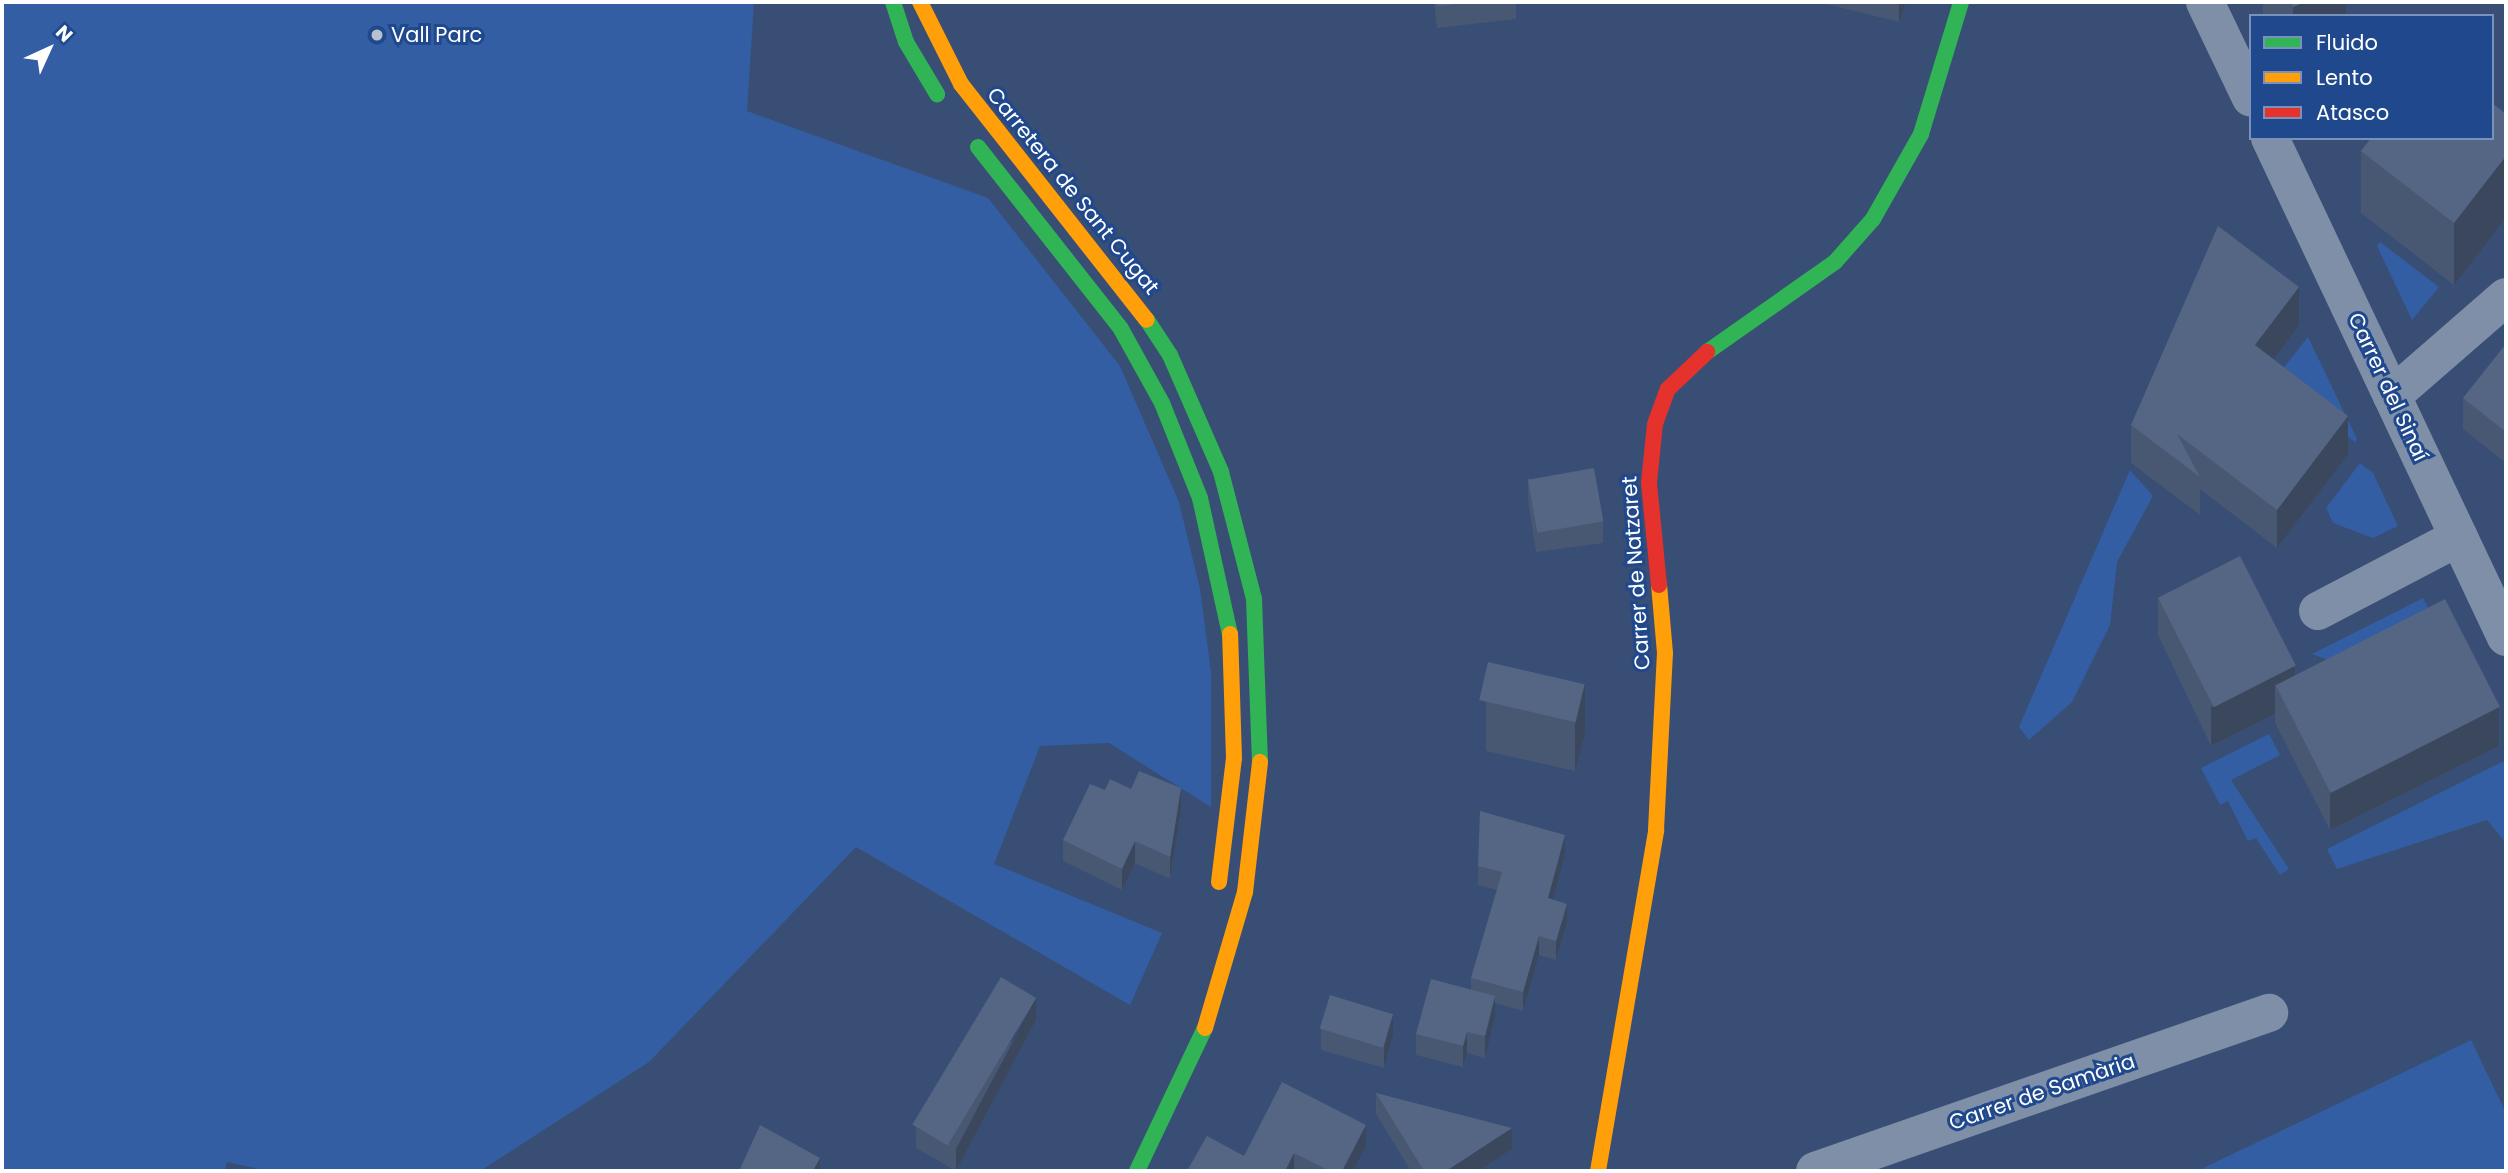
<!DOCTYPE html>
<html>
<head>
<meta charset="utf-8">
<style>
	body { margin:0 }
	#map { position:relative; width:2508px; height:1173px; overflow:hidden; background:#384e74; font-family:Poppins,sans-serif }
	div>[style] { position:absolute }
	.green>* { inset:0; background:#335ea3 }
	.street>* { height:38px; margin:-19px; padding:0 19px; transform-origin:19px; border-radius:19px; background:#7f8fa8 }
	.fast>* { height:16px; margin:-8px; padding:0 8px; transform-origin:8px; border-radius:8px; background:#30b455 }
	.slow>* { height:16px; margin:-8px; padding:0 8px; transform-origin:8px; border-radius:8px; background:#ff9f0a }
	.jam>* { height:16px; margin:-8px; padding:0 8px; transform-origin:8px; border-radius:8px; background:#e5322d }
	.wall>* { inset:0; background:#485872; transform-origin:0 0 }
	.shaded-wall>* { inset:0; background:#3b475c }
	.building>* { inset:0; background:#546684; transform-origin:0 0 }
	.dots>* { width:19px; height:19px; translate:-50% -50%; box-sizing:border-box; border:4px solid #1f488d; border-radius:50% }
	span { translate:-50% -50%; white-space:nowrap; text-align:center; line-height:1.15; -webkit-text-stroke:6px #1f488d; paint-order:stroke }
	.poi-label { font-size:21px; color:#fff }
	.left { translate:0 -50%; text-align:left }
	.street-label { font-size:21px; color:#fff }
	.frame { position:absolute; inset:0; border:4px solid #fff; pointer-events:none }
	.legend { position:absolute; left:2249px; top:14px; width:245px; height:126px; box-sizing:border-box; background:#1f488d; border:2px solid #7991bb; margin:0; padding:9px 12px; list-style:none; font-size:21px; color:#fff }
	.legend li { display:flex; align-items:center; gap:14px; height:35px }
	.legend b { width:35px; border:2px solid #7991bb }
	.north { position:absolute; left:14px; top:14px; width:70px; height:70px; -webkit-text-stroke:5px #1f488d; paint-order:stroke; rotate:45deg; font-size:19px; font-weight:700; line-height:28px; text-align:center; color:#fff }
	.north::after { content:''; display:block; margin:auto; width:24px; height:32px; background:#fff; clip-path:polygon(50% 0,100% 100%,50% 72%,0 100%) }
</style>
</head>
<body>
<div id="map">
	<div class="green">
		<i style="clip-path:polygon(2px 2px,754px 2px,747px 111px,988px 198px,1120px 366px,1179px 502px,1200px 589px,1211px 672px,1211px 807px,1109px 743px,1040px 746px,994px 864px,1162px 933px,1130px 1005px,856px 847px,649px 1062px,480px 1171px,268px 1171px,227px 1162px,225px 1171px,2px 1171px)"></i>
		<i style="clip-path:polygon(2380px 242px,2439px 287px,2412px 320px,2377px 246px)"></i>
		<i style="clip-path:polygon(2308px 337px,2357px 439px,2355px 442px,2274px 380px)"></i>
		<i style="clip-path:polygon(2360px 463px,2373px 473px,2398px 526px,2373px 538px,2333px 523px,2326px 508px)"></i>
		<i style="clip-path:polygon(2130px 470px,2153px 496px,2117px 562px,2110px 625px,2072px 702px,2029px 740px,2019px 727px)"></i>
		<i style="clip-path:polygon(2423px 598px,2431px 614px,2334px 662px,2312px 654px)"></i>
		<i style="clip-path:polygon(2269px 734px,2280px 755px,2231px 780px,2289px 869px,2280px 875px,2256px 838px,2248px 841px,2228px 801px,2220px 805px,2201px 768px)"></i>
		<i style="clip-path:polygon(2506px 760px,2506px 843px,2487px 820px,2337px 869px,2327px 849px)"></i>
		<i style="clip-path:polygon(2471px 1040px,2506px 1113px,2506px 1171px,2197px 1171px)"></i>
	</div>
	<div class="street">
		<i style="left:2205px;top:2px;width:106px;rotate:64.4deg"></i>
		<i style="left:2270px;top:138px;width:552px;rotate:64.69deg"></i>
		<i style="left:2392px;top:396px;width:151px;rotate:-41deg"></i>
		<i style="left:2318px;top:611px;width:159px;rotate:-27.7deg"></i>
		<i style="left:1815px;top:1171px;width:481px;rotate:-19.2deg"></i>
	</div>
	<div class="fast">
		<i style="left:893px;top:2px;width:42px;rotate:72deg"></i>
		<i style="left:906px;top:42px;width:61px;rotate:59.2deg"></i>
		<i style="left:978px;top:147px;width:231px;rotate:51.8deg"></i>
		<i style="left:1121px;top:329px;width:85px;rotate:61deg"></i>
		<i style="left:1162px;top:403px;width:102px;rotate:68.2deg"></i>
		<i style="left:1200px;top:498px;width:139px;rotate:77.6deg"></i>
		<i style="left:1147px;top:320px;width:42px;rotate:56.7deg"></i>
		<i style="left:1170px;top:355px;width:128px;rotate:66.4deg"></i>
		<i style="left:1221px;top:472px;width:131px;rotate:75.4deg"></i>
		<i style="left:1254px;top:599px;width:163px;rotate:87.9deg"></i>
		<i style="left:1707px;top:352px;width:156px;rotate:-35.1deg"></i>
		<i style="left:1835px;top:262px;width:57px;rotate:-48.5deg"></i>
		<i style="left:1873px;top:219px;width:98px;rotate:-60.5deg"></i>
		<i style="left:1921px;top:134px;width:138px;rotate:-73.1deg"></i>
		<i style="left:1137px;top:1171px;width:158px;rotate:-64.6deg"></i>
	</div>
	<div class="slow">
		<i style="left:920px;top:2px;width:92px;rotate:63.4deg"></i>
		<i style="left:961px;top:84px;width:300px;rotate:51.8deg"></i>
		<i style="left:1219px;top:882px;width:125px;rotate:-83.1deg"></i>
		<i style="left:1234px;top:758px;width:124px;rotate:-91.8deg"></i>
		<i style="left:1205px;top:1028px;width:142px;rotate:-73.6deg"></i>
		<i style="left:1245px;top:892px;width:131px;rotate:-83.4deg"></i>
		<i style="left:1598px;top:1171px;width:346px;rotate:-80.3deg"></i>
		<i style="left:1656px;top:830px;width:177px;rotate:-87.1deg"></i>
		<i style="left:1665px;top:653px;width:68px;rotate:-95deg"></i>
	</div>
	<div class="jam">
		<i style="left:1659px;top:585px;width:102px;rotate:-95.6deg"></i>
		<i style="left:1649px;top:483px;width:59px;rotate:-84.2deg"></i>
		<i style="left:1655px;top:424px;width:37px;rotate:-70deg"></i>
		<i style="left:1668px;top:389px;width:54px;rotate:-43.5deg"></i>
	</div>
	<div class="wall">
		<i style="clip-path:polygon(1434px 2px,1516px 2px,1516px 19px,1437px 28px)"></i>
		<i style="clip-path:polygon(1818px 2px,1906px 2px,1899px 22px)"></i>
		<i style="left:2263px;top:2px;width:83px;height:16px"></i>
		<i style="clip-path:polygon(2492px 138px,2454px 285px,2361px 213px,2361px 151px)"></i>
		<i style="clip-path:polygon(2299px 325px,2273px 359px,2348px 454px,2277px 548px,2200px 489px,2200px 515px,2131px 463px,2131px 425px)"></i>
		<i style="clip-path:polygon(2506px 344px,2506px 463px,2463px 429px,2463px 398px)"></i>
		<i style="clip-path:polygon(1528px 478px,1603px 521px,1603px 543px,1536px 552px,1528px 500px)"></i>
		<i style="clip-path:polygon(2158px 597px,2295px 675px,2499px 746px,2330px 830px,2275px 723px,2275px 714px,2211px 746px,2158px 635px)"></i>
		<i style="clip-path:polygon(1585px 684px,1585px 734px,1575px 771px,1486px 751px,1486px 701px)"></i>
		<i style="clip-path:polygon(1131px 789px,1181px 810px,1170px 879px,1135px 863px,1122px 890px,1063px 861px,1063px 840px,1105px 790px)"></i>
		<i style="clip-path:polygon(1565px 854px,1552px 899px,1567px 923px,1556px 960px,1539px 955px,1523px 1011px,1495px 1003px,1495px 1017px,1485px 1058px,1467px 1053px,1463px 1067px,1416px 1055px,1416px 1034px,1471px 989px,1471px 978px,1497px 890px,1478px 885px,1478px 866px)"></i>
		<i style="clip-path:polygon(1036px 1020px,956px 1171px,916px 1148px,916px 1126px)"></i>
		<i style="clip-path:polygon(1321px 1029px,1393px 1035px,1384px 1068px,1321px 1050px)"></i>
		<i style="clip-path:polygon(1376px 1093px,1512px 1149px,1478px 1171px,1411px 1171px,1376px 1114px)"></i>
		<i style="clip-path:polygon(1366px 1146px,1353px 1171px,1187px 1171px,1244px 1156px)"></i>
	</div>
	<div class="shaded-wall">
		<i style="clip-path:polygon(1899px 2px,1906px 2px,1899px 22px)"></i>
		<i style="clip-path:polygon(2305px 2px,2346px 2px,2346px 16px,2293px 16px,2293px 7px)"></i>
		<i style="clip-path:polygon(2506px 156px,2506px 217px,2454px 285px,2454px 223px)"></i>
		<i style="clip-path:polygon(2299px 287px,2299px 325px,2255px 384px,2255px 345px)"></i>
		<i style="clip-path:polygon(2348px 416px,2348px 454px,2277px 548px,2277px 510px)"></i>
		<i style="clip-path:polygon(2295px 666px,2295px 704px,2275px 684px,2275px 714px,2211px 746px,2211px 707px)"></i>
		<i style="clip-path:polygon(1585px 684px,1585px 734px,1575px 771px,1575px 722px)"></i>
		<i style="clip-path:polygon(2499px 707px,2499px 746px,2330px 830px,2330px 792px)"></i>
		<i style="clip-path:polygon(1181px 788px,1181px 810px,1170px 879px,1170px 857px)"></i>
		<i style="clip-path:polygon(1565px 835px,1565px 854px,1548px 917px,1548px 898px)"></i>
		<i style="clip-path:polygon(1135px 841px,1135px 863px,1122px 890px,1122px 869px)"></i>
		<i style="clip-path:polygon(1567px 904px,1567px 923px,1556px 960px,1556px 941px)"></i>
		<i style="clip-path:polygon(1539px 936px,1539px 955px,1523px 1011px,1523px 992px)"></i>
		<i style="clip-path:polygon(1495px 996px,1495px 1017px,1485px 1058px,1485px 1036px)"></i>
		<i style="clip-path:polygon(1036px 998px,1036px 1020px,956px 1171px,956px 1149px)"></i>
		<i style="clip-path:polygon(1393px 1014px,1393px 1035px,1384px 1068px,1384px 1047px)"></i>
		<i style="clip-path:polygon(1467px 1032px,1467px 1053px,1463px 1067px,1463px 1046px)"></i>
		<i style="clip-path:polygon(1366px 1125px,1366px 1146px,1353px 1171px,1342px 1171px)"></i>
		<i style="clip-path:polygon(1512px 1128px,1512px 1149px,1478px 1171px,1446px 1171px)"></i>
		<i style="clip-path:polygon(1294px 1153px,1294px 1171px,1285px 1171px)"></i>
		<i style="clip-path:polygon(820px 1158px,820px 1171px,813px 1171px)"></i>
	</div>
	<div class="building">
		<i style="clip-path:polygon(1437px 2px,1477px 2px,1437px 6px)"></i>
		<i style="clip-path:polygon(2291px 2px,2305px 2px,2293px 7px)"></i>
		<i style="clip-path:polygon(2492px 103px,2506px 114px,2506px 156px,2454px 223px,2361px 151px,2371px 138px,2492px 138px)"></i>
		<i style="clip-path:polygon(2218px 226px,2299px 287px,2255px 345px,2348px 416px,2277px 510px,2177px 434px,2200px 477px,2131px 425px)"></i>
		<i style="clip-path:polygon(2506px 344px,2506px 432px,2463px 398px)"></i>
		<i style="left:1594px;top:468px;width:54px;height:67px;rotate:80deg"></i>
		<i style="left:2240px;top:556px;width:123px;height:92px;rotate:63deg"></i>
		<i style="left:2445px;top:599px;width:121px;height:190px;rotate:63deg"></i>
		<i style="left:1488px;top:662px;width:99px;height:39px;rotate:13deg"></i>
		<i style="clip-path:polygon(1139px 771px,1181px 788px,1170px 857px,1135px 841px,1122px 869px,1063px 840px,1090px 784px,1105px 790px,1110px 779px,1131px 789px)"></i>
		<i style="clip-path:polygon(1480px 811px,1565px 835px,1548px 898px,1567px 904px,1556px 941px,1539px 936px,1523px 992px,1471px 978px,1502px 872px,1478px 866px)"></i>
		<i style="left:1001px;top:977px;width:41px;height:172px;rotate:31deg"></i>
		<i style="clip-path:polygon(1431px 979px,1495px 996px,1485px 1036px,1467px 1032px,1463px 1046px,1416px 1034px)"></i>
		<i style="left:1330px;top:995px;width:66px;height:35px;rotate:17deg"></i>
		<i style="clip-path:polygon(1282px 1082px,1366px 1125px,1342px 1171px,1330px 1171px,1294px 1153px,1285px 1171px,1187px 1171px,1207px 1136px,1244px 1156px)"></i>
		<i style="clip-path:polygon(1376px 1093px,1512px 1128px,1446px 1171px,1424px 1171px)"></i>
		<i style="clip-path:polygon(760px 1125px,820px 1158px,813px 1171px,739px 1171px)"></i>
	</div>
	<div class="dots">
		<i style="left:377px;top:35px;background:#b9c1ce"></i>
	</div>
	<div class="poi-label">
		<span class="left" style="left:391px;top:35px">Vall Parc</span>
	</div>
	<div class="street-label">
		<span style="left:1073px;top:191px;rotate:51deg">Carretera de Sant Cugat</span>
		<span style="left:2388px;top:387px;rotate:65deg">Carrer del Sinaí</span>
		<span style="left:1636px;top:573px;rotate:-94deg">Carrer de Natzaret</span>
		<span style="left:2042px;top:1092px;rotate:-19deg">Carrer de Samària</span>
	</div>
	<div class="frame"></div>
	<ul class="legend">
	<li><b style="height:9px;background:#30b455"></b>Fluido</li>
	<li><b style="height:9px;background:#ff9f0a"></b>Lento</li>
	<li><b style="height:9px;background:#e5322d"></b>Atasco</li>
	</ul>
	<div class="north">N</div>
</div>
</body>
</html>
